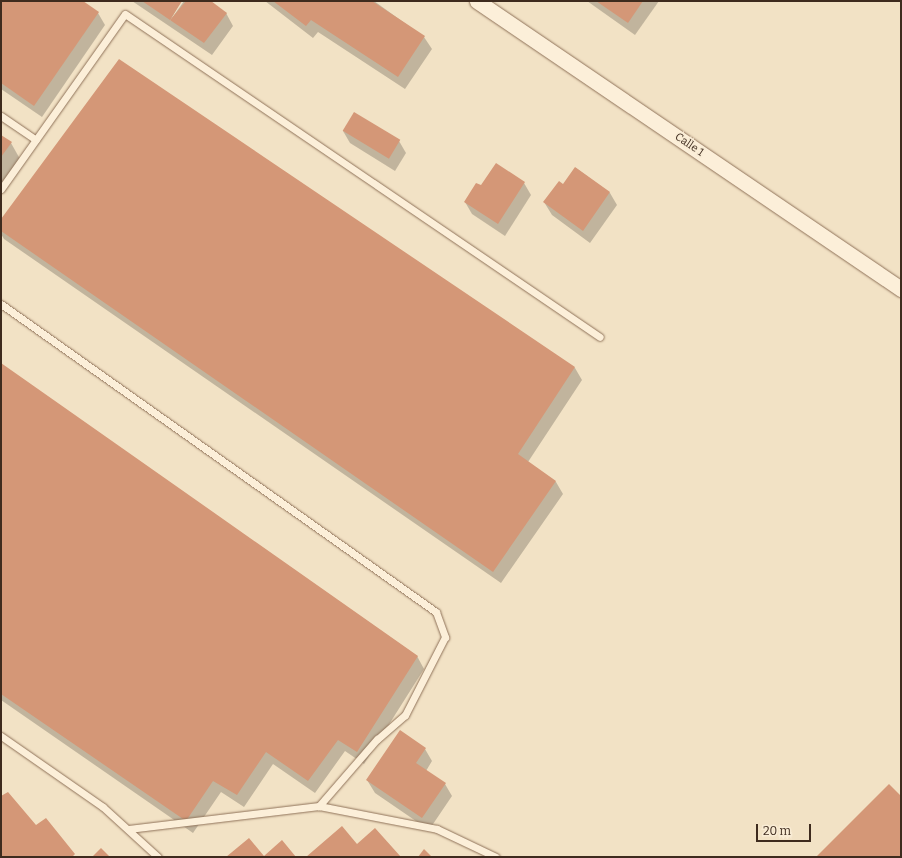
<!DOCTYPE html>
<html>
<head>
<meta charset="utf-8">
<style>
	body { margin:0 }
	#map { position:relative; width:902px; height:858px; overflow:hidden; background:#f2e2c5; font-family:Bitter,serif }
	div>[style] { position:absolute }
	.shadow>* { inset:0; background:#0003 }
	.building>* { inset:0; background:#d49777; transform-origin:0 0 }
	.roads { filter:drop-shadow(0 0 1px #8f7259) drop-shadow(0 0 1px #8f7259) }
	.lane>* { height:7px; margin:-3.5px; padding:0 3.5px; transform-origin:3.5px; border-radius:3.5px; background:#fcefd9 }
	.street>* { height:15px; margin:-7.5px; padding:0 7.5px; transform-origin:7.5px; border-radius:7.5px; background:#fcefd9 }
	span { translate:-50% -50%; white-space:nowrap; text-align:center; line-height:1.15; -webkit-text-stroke:3px #f9ecd5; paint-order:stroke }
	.street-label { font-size:11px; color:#3e2b1e }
	.frame { position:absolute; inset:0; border:2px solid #3e2b1e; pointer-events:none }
	.scale { position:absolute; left:756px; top:824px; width:55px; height:18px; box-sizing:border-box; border:2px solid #3e2b1e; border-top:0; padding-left:5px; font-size:12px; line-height:14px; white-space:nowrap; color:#3e2b1e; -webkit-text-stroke:3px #f9ecd5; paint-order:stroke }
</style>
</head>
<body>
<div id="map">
	<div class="shadow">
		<i style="clip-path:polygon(1px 1px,81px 1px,98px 13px,105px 25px,42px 117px,1px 89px)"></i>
		<i style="clip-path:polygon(132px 1px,181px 1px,170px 21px,184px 1px,209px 1px,226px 13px,233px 26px,212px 55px)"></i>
		<i style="clip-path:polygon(265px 1px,374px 1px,424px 37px,432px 49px,405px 89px,318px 32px,313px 38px)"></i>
		<i style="clip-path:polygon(587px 1px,659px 1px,635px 35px)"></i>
		<i style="clip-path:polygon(119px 60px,575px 368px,582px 380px,528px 462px,556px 482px,563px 494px,501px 583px,4px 239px,1px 234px,1px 221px)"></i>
		<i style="clip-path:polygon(343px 131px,399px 141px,406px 153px,395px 171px,350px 143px)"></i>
		<i style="clip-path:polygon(1px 136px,11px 143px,20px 159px,1px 186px)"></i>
		<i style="clip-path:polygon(576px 168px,610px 193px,617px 205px,590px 243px,552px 215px,544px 202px,564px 186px)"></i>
		<i style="clip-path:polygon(524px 183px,531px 195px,505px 236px,472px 214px,465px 202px,481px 187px)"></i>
		<i style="clip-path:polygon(1px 364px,417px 656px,424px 669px,364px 764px,345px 751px,315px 793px,273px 764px,244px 807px,221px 792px,193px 833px,1px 700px)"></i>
		<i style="clip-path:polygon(425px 749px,432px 761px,426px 771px,445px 784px,452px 796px,429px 830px,375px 793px,367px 780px)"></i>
	</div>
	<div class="building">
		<i style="clip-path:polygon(1px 1px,83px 1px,99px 12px,34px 106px,1px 83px)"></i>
		<i style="clip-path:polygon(142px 1px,182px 1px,170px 20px)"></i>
		<i style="clip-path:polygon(186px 1px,211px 1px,227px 13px,204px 43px,170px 20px)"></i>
		<i style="clip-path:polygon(273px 1px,372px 1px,425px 36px,398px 77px,311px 20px,306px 26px)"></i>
		<i style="clip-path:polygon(596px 1px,643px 1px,628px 23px)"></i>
		<i style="clip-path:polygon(119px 59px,575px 367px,518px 454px,556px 481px,493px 572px,1px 231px,1px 219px)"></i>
		<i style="left:354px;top:112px;width:54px;height:22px;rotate:31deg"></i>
		<i style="clip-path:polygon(1px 135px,12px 142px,1px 157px)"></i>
		<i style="clip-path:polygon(496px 163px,525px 182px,498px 224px,464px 202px,476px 183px,481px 185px)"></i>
		<i style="clip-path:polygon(575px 167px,610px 192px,583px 231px,543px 202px,559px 181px,563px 184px)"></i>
		<i style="clip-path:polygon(1px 363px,418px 656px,357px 752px,338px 740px,308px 781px,266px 752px,237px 795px,213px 781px,186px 821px,1px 694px)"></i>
		<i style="clip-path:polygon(400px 730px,426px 748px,416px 763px,446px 783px,422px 818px,366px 780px)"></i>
		<i style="clip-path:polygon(889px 784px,901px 796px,901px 857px,816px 857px)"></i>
		<i style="clip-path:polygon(8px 792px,36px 825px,46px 818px,75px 854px,72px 857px,1px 857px,1px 796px)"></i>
		<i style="clip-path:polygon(342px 826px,357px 844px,375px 828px,401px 857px,306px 857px)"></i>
		<i style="clip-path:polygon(249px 838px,264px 856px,282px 840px,296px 857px,226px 857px)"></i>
		<i style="clip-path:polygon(101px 848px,110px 857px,92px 857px)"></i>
		<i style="clip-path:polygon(424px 849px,432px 857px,418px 857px)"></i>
	</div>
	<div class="roads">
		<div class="lane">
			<i style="left:1px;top:116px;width:42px;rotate:34.4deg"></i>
			<i style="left:1px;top:189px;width:214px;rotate:-54.7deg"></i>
			<i style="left:125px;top:14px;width:574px;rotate:34.22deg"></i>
			<i style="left:1px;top:304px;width:533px;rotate:35.3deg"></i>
			<i style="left:436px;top:612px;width:27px;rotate:70deg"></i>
			<i style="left:445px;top:637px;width:88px;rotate:117.1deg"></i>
			<i style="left:405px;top:715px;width:37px;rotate:139deg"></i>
			<i style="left:377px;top:739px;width:89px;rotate:130.9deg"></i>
			<i style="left:319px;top:806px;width:192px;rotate:173.1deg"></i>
			<i style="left:1px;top:736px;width:124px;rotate:34.8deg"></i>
			<i style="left:103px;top:807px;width:74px;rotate:42.3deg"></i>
			<i style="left:319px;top:806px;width:120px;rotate:11deg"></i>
			<i style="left:437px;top:829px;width:65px;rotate:25.4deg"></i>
		</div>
		<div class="street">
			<i style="left:477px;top:1px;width:513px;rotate:34.19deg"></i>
		</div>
	</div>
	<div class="street-label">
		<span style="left:689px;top:145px;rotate:34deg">Calle 1</span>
	</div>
	<div class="frame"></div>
	<div class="scale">20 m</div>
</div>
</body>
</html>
